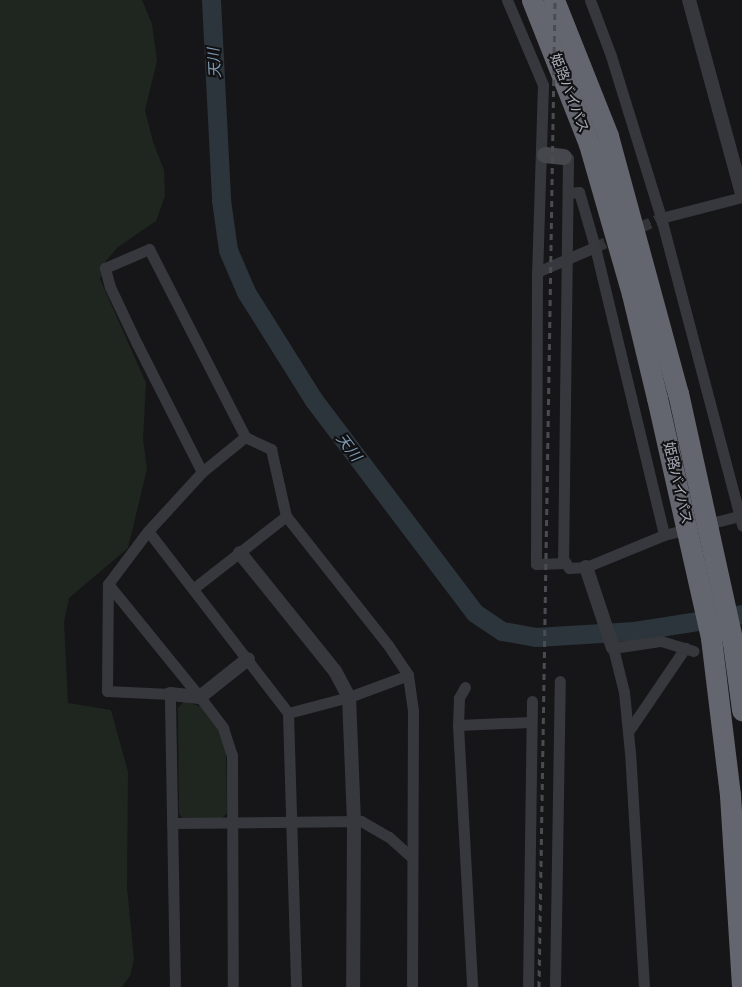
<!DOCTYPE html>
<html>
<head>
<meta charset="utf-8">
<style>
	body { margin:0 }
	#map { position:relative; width:742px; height:987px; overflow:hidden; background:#161618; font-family:Commissioner,"Noto Sans JP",sans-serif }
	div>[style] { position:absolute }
	.green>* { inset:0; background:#1e261f }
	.river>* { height:19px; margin:-9.5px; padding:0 9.5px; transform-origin:9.5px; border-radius:9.5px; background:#2c353c }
	.minor-tunnel>* { height:11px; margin-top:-5.5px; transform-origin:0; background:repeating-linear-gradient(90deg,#333438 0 11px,transparent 0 16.5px) }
	.minor>* { height:11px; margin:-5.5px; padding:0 5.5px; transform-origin:5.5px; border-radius:5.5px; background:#37383d }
	.tertiary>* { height:14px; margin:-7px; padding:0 7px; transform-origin:7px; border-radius:7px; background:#37383d }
	.secondary>* { height:16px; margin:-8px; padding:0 8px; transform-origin:8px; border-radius:8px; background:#45474d }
	.motorway>* { height:21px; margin:-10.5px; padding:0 10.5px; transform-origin:10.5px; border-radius:10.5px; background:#63666e }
	.rail>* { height:3px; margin-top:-1.5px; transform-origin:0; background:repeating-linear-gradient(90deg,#4a4c52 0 6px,transparent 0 11px) }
	.motorway-bridge>* { height:21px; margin:-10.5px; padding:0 10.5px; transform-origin:10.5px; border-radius:10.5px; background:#63666e }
	span { translate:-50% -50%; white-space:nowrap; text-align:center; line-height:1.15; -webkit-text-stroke:4px #111113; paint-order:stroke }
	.street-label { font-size:14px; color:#a8adb8 }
	.water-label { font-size:15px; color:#7f9bb3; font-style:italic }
</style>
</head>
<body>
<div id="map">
	<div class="green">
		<i style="clip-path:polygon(0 0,142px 0,152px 24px,157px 61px,145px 110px,153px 142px,164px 170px,165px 196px,156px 221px,118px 247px,106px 261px,100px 279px,146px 383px,143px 439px,147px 469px,128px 548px,69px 598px,64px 622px,68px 703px,111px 710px,128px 772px,127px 887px,134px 960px,130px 976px,122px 987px,0 987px)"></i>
		<i style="clip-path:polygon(185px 701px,204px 708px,220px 733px,226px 752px,227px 813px,222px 818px,184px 819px,179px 814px,178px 708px)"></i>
	</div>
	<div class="river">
		<i style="left:211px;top:0;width:200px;rotate:87.1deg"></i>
		<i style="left:221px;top:200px;width:50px;rotate:82deg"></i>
		<i style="left:228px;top:250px;width:46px;rotate:66.8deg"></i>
		<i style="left:246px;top:292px;width:126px;rotate:57.9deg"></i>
		<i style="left:313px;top:399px;width:268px;rotate:52.9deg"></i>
		<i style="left:475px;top:613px;width:32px;rotate:34deg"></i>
		<i style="left:502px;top:631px;width:35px;rotate:10deg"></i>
		<i style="left:536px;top:637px;width:98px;rotate:-3.5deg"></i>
		<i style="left:634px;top:631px;width:109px;rotate:-8.9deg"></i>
	</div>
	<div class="minor-tunnel">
		<i style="left:595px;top:247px;width:72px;rotate:-23.7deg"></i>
	</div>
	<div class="minor">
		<i style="left:507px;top:0;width:92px;rotate:67deg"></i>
		<i style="left:543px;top:85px;width:187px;rotate:91.8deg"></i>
		<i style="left:537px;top:272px;width:292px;rotate:90.2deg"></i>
		<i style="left:536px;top:564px;width:30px;rotate:-2deg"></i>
		<i style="left:590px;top:0;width:60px;rotate:69.4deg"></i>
		<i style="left:611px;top:56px;width:170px;rotate:72.8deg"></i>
		<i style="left:661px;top:218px;width:318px;rotate:75.2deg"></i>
		<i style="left:564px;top:157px;width:4px;rotate:14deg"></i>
		<i style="left:568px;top:158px;width:401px;rotate:90.7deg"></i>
		<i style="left:563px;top:559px;width:11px;rotate:56deg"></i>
		<i style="left:569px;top:568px;width:17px;rotate:-3deg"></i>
		<i style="left:586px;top:567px;width:84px;rotate:-22.3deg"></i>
		<i style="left:664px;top:535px;width:77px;rotate:-14.2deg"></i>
		<i style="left:568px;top:193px;width:11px;rotate:-5deg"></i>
		<i style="left:579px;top:192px;width:57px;rotate:73.8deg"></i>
		<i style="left:595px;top:247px;width:296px;rotate:76.5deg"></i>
		<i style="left:661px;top:218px;width:84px;rotate:-14.5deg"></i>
		<i style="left:537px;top:272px;width:63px;rotate:-23.3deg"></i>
		<i style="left:202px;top:472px;width:144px;rotate:-116.9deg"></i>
		<i style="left:137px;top:344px;width:63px;rotate:-115.3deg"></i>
		<i style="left:110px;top:287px;width:20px;rotate:-105deg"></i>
		<i style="left:105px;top:268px;width:48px;rotate:-23.4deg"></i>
		<i style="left:149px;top:249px;width:211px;rotate:62.9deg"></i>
		<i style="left:245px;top:437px;width:29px;rotate:25deg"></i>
		<i style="left:271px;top:449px;width:69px;rotate:77.4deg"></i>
		<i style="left:286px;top:516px;width:164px;rotate:51.7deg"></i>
		<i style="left:388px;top:645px;width:36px;rotate:56deg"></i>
		<i style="left:408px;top:675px;width:35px;rotate:82deg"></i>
		<i style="left:413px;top:710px;width:277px;rotate:90.2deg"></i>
		<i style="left:148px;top:531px;width:230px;rotate:52.4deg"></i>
		<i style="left:288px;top:713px;width:274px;rotate:88.3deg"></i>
		<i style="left:108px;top:584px;width:151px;rotate:50.9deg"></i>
		<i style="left:203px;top:701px;width:34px;rotate:53deg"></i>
		<i style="left:223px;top:728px;width:28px;rotate:72deg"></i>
		<i style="left:232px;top:755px;width:232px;rotate:89.8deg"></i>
		<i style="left:194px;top:588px;width:117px;rotate:-38deg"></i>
		<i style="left:465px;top:687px;width:13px;rotate:119deg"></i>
		<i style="left:459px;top:698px;width:27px;rotate:92deg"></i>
		<i style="left:458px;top:725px;width:262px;rotate:86.9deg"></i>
		<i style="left:288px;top:713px;width:63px;rotate:-14.7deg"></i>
		<i style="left:349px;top:697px;width:63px;rotate:-20.4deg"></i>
		<i style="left:458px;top:725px;width:73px;rotate:-2.4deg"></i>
		<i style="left:628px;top:732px;width:102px;rotate:-55.8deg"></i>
		<i style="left:172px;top:823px;width:189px;rotate:-0.6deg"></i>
		<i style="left:361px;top:821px;width:32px;rotate:30deg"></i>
		<i style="left:389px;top:837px;width:31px;rotate:42deg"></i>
		<i style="left:175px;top:987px;width:293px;rotate:-91deg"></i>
		<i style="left:170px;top:694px;width:63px;rotate:-177.3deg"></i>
		<i style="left:107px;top:691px;width:107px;rotate:-89.5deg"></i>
		<i style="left:108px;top:584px;width:66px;rotate:-53deg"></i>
		<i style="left:148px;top:531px;width:80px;rotate:-47.5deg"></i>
		<i style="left:202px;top:472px;width:55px;rotate:-39.1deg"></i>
		<i style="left:528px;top:987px;width:286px;rotate:-89.2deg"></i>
		<i style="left:555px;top:987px;width:306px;rotate:-89.1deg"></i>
		<i style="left:644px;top:987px;width:234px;rotate:-93.4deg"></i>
		<i style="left:630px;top:753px;width:61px;rotate:-95.6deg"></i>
		<i style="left:624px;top:692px;width:45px;rotate:-104deg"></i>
		<i style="left:613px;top:648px;width:49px;rotate:-8.3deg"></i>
		<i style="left:661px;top:641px;width:34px;rotate:17deg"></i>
	</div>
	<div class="tertiary">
		<i style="left:689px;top:0;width:201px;rotate:74.7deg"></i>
		<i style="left:739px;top:516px;width:3px;rotate:-18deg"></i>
		<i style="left:240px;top:553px;width:151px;rotate:51.2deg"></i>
		<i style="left:335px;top:671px;width:30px;rotate:62deg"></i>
		<i style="left:349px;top:697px;width:124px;rotate:87.7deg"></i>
		<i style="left:354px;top:821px;width:166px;rotate:90.3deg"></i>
		<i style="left:586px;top:567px;width:85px;rotate:71.6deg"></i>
		<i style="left:170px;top:694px;width:30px;rotate:6deg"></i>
		<i style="left:200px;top:697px;width:61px;rotate:-38.4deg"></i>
	</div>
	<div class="secondary">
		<i style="left:545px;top:155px;width:19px;rotate:6deg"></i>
	</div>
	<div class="motorway">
		<i style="left:532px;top:0;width:155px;rotate:68.4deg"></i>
		<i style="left:589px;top:144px;width:156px;rotate:74deg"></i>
		<i style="left:632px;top:294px;width:107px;rotate:76.5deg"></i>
		<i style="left:554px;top:0;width:146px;rotate:68.3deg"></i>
		<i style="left:608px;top:136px;width:266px;rotate:74.8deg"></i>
		<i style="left:711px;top:638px;width:158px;rotate:83.1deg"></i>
		<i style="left:730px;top:795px;width:189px;rotate:86.4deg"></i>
		<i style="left:733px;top:643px;width:68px;rotate:82.3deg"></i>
	</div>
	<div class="rail">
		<i style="left:539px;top:987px;width:987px;rotate:-89.07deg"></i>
	</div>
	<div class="motorway-bridge">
		<i style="left:678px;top:393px;width:256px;rotate:77.6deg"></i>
		<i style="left:657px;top:398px;width:246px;rotate:77.3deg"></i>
	</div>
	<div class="street-label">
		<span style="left:570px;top:93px;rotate:69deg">姫路バイパス</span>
		<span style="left:678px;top:483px;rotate:77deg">姫路バイパス</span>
	</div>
	<div class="water-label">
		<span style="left:214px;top:63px;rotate:-93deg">天川</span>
		<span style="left:349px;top:447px;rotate:53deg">天川</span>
	</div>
</div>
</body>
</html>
